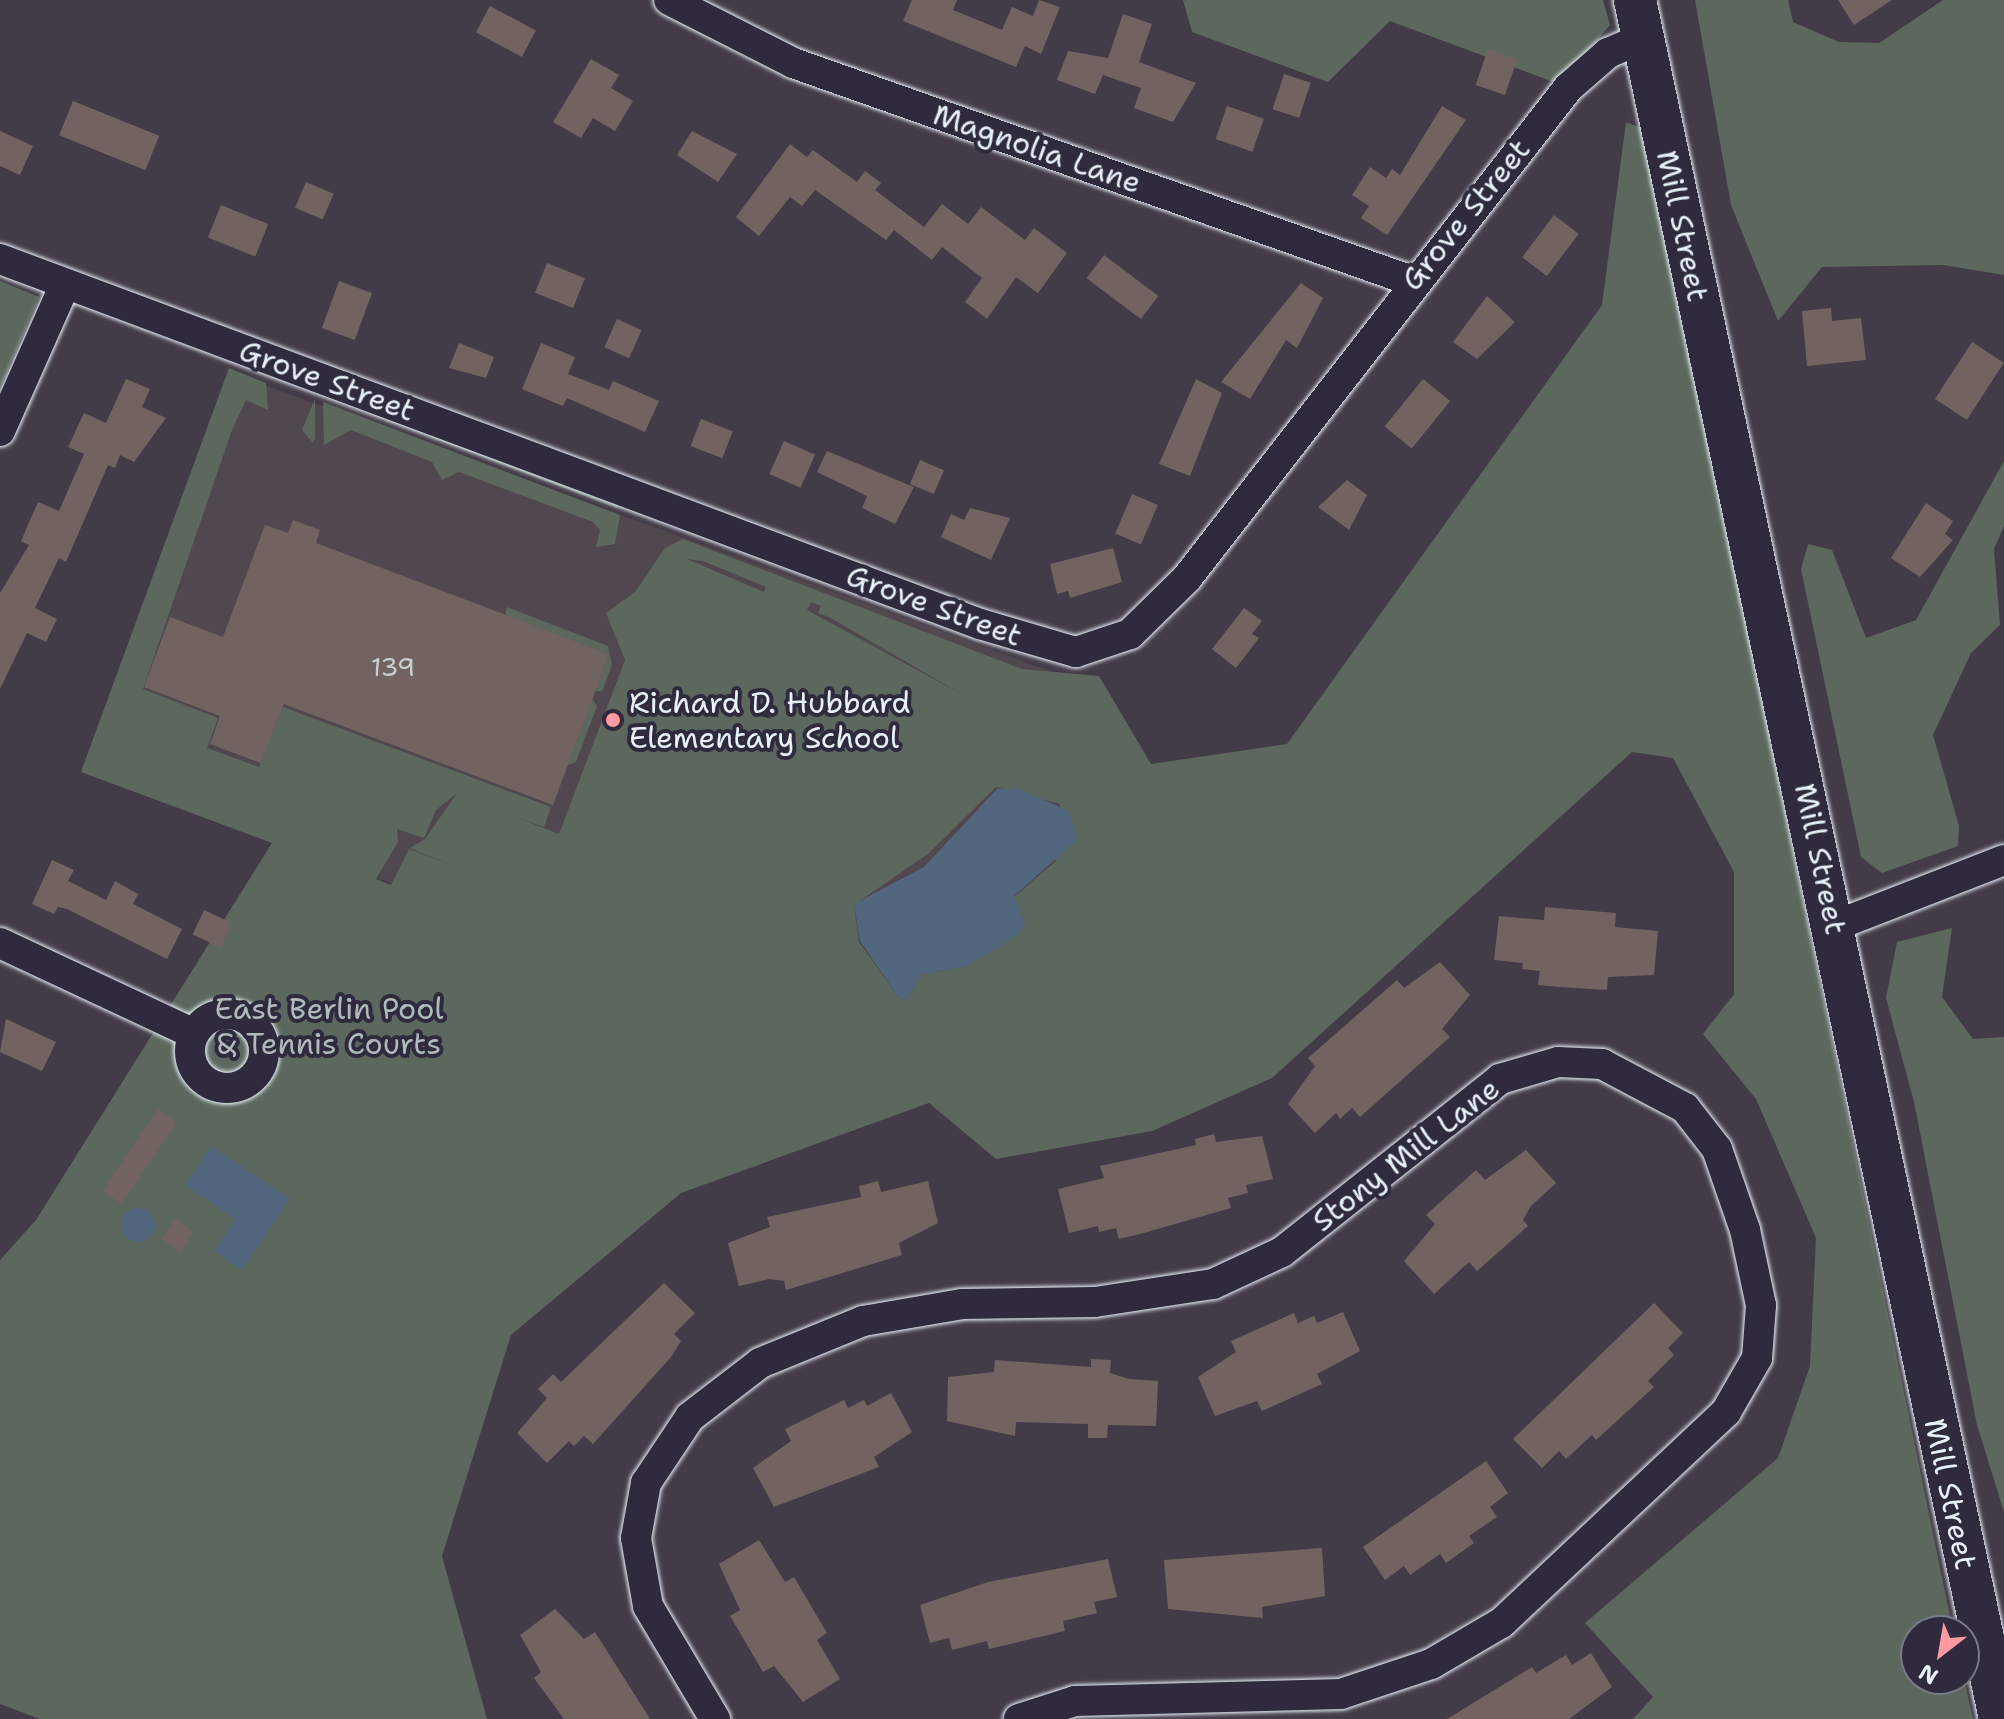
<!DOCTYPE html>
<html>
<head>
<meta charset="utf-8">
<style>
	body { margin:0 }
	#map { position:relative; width:2004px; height:1719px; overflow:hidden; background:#433b48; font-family:"Shantell Sans",sans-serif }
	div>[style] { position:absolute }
	.built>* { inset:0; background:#51474f }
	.green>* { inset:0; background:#5c685e }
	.water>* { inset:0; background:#52677e }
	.round { border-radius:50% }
	.building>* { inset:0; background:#716460; transform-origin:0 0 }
	.roads { filter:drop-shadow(0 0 2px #e8f1f8) drop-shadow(0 0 2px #e8f1f8) }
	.street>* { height:30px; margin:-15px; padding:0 15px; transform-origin:15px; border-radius:15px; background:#2f2a3d }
	.street>.ring { margin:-15px; padding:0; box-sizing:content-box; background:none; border:30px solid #2f2a3d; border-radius:50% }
	.secondary>* { height:42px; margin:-21px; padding:0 21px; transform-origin:21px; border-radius:21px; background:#2f2a3d }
	.dots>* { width:22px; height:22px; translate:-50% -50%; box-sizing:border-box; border:4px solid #2f2a3d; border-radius:50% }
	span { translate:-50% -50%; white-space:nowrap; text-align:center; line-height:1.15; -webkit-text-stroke:8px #2f2a3d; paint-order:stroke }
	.number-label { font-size:26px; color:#caced2 }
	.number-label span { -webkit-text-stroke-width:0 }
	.street-label { font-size:30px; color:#e8f1f8 }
	.poi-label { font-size:30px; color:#e8f1f8 }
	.left { translate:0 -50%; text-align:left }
	.park-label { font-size:30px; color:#b0baba }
	.north { position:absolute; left:1900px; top:1615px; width:80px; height:80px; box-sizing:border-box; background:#2f2a3d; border:2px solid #797a88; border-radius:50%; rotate:211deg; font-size:22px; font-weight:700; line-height:32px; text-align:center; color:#e8f1f8 }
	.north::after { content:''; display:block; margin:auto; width:28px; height:36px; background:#ff9aa2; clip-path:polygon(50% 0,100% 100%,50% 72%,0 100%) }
</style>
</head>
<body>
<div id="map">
	<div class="built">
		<i style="clip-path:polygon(228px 372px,1058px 674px,1099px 676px,1151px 764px,932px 1077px,81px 772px)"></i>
	</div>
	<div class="green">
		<i style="clip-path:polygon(1183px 0,1603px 0,1610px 25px,1559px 84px,1390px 21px,1328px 82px,1192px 32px)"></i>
		<i style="clip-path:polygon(1695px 0,1788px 0,1793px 22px,1839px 42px,1879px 43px,1943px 0,2004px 0,2004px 275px,1943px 265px,1822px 267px,1778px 321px,1731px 205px)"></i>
		<i style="clip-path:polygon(evenodd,1626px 122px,1645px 130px,1953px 1631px,1916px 1631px,1916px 1679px,1964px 1679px,1973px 1719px,1633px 1719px,1653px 1697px,1585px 1623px,1778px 1458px,1810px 1366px,1816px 1238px,1756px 1099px,1703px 1034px,1734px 994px,1734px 872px,1673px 758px,1632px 752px,1272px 1078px,1152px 1131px,996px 1159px,929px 1103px,681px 1193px,511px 1335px,442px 1556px,487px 1719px,40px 1719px,0 1704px,0 1260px,36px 1220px,272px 843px,81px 772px,229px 368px,266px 383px,268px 410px,246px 400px,232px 430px,143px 689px,218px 718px,207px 748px,259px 767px,283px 707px,551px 807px,544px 827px,518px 818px,559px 834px,625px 660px,606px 613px,635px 592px,665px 548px,683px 539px,1022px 669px,1099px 676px,1151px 764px,1287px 744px,1602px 305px,1626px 122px,687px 559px,703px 561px,766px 587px,764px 592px,687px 559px,1626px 122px,811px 602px,821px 606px,818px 613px,829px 617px,965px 696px,807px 610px,811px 602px,1626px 122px,996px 787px,1060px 804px,1056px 861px,1014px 897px,1025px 923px,967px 966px,920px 975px,907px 1000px,899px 998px,859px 942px,854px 905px,929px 853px,996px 787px,1626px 122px,457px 793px,425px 839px,410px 848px,451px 865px,409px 849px,391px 885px,376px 879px,398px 842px,397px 829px,424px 838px,436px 810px,457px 793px)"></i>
		<i style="clip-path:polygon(0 281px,39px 297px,0 388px)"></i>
		<i style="clip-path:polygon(329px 393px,615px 502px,619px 509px,319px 394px)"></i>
		<i style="clip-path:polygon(315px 399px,315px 438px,313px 443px,302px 430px)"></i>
		<i style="clip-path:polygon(323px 402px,620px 515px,615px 544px,596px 547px,600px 530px,593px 522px,459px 472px,442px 480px,432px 462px,351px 430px,324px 445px)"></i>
		<i style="clip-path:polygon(2004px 461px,2004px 526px,1994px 549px,2000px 625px,1971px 653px,1933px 735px,1959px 826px,1958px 846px,1882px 873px,1861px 857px,1801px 569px,1808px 544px,1832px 550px,1866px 638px,1916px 620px)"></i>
		<i style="clip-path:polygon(507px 607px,608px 646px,612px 665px,602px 691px,595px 691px,609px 654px,505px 615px)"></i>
		<i style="clip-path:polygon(592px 698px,597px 706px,576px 762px,568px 765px)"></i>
		<i style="clip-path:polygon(1952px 928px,1942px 997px,1973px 1039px,2004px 1037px,2004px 1512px,1977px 1425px,1914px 1102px,1886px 998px,1897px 942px)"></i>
	</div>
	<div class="water">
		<i style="clip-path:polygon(1017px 788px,1069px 811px,1077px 840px,1014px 896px,1025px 923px,1018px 935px,967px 966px,920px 975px,907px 1000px,899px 998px,860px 941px,854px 904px,924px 867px,997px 789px)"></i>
		<i style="clip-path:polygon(211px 1146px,290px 1199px,242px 1270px,214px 1251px,235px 1219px,185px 1185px)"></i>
		<i class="round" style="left:121px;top:1208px;width:34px;height:34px"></i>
	</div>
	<div class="building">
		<i style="clip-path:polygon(912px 0,957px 0,953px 10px,1002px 30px,1012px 7px,1033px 16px,1039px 0,1060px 7px,1041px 54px,1025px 46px,1016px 67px,903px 21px)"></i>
		<i style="clip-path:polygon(1838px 0,1892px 0,1854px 25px)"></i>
		<i style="left:490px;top:6px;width:52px;height:30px;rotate:28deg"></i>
		<i style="clip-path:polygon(1123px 14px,1152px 24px,1139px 62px,1196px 83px,1173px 122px,1134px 108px,1141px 88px,1103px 75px,1095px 94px,1057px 80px,1068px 51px,1108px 58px)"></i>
		<i style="left:1488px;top:49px;width:31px;height:38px;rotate:19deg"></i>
		<i style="clip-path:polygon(591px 59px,619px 75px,611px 88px,633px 101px,615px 131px,593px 118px,581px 138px,553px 122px)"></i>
		<i style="left:1284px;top:74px;width:28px;height:37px;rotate:18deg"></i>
		<i style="left:73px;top:101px;width:93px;height:37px;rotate:22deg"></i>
		<i style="left:1227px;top:106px;width:39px;height:35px;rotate:19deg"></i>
		<i style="clip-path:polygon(1442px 106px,1466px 120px,1387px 235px,1361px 218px,1369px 206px,1352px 195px,1370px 167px,1386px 178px,1392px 169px,1400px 175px)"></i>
		<i style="clip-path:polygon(0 131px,33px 146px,20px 175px,0 166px)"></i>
		<i style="clip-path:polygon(692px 131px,737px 154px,718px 182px,677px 155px)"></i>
		<i style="clip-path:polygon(790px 144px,807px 157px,813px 150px,857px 182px,865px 171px,881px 183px,875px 190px,924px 227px,942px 204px,968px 224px,981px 207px,1025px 240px,1034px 228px,1067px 253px,1038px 293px,1016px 277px,987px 319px,965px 302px,982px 278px,942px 247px,932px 260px,894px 230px,886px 240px,815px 190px,802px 206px,790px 197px,759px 236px,736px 217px)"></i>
		<i style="left:306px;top:182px;width:30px;height:28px;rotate:23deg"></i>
		<i style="left:221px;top:205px;width:51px;height:35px;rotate:22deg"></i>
		<i style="left:1554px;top:215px;width:31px;height:53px;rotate:37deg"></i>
		<i style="left:1104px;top:255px;width:68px;height:29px;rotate:37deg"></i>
		<i style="left:547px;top:263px;width:41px;height:32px;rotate:22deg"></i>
		<i style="left:339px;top:281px;width:35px;height:50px;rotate:20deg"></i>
		<i style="clip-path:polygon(1301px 283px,1323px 298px,1297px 348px,1286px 340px,1250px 399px,1221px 382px)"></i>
		<i style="clip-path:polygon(1487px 296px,1515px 322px,1477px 359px,1453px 342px)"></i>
		<i style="clip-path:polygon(1831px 308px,1832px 321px,1861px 318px,1866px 360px,1807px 366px,1802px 311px)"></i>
		<i style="left:617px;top:319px;width:27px;height:31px;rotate:24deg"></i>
		<i style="left:1972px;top:342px;width:38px;height:68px;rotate:33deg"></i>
		<i style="clip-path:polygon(459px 343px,494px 357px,486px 378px,449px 368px)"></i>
		<i style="clip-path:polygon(541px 343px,575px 357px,568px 374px,609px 390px,613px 381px,659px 401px,645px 432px,567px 398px,563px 406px,522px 389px)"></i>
		<i style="clip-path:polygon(126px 379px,150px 389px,142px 407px,166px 418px,134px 462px,120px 455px,115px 468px,108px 465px,66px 562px,59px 558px,35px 608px,57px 619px,46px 642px,27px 633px,0 689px,0 593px,29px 545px,21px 541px,38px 502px,59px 511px,84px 454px,68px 447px,84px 413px,106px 423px)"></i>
		<i style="clip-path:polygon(1196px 379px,1222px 393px,1190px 476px,1159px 464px)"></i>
		<i style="left:1423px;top:379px;width:35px;height:61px;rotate:39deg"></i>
		<i style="left:701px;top:419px;width:34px;height:29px;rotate:21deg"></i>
		<i style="left:784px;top:441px;width:34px;height:36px;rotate:24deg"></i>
		<i style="clip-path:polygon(827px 451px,914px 487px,895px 524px,862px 508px,867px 496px,817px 472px)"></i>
		<i style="left:920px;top:460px;width:26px;height:26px;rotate:23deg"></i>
		<i style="clip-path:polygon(1347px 480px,1367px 495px,1349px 530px,1318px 507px)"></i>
		<i style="left:1132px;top:494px;width:28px;height:43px;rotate:23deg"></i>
		<i style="clip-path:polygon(1926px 503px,1953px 521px,1945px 534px,1953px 540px,1920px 577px,1891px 558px)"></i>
		<i style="clip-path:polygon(970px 508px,1010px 518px,991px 560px,941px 537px,951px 514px,964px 520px)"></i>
		<i style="clip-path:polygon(293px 520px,320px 530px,316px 543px,609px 654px,553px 805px,284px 704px,261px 763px,210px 744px,220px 716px,144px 687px,170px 617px,223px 637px,265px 525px,288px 533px)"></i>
		<i style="clip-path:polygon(1113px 548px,1122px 582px,1070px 598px,1068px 591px,1057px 594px,1050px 564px)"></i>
		<i style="clip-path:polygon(1244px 608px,1262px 621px,1252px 634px,1259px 638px,1236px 668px,1212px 649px)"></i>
		<i style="clip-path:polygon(52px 860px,74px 870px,68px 881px,106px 900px,115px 881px,138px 894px,133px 904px,182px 929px,167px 959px,67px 909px,58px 907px,54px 914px,32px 904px)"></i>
		<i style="clip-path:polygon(1545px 907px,1616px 913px,1615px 927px,1658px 931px,1654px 975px,1608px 977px,1607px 990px,1559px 987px,1538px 985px,1540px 971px,1522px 969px,1523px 963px,1494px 960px,1499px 916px,1544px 920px)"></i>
		<i style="left:204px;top:910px;width:31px;height:27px;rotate:25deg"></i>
		<i style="clip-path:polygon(1440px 962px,1470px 995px,1442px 1029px,1450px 1037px,1360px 1117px,1352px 1108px,1340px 1119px,1336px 1113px,1315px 1133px,1288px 1104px,1315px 1066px,1308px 1058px,1397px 980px,1404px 988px)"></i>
		<i style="clip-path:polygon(6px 1019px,56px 1042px,42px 1071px,0 1052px)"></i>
		<i style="left:158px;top:1109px;width:23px;height:99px;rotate:34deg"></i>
		<i style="clip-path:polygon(1214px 1134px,1216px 1142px,1262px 1136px,1273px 1179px,1246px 1185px,1248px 1193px,1228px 1198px,1231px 1208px,1140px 1234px,1119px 1239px,1116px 1228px,1099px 1232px,1098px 1226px,1069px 1233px,1058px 1189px,1104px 1178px,1100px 1166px,1196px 1145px,1195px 1139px)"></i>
		<i style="clip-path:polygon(1526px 1150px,1556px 1183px,1531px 1206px,1523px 1220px,1528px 1226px,1477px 1271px,1469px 1262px,1434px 1294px,1404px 1261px,1435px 1224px,1426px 1215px,1476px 1170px,1485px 1180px)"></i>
		<i style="clip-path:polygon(878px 1181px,881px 1192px,928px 1181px,938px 1223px,899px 1243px,902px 1255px,786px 1290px,784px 1281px,769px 1279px,739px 1286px,728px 1243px,770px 1227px,767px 1217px,861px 1197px,859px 1186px)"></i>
		<i style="left:175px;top:1219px;width:23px;height:24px;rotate:34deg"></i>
		<i style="clip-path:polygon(664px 1283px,695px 1313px,674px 1334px,681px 1341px,671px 1357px,593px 1444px,584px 1436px,574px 1446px,569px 1441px,547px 1463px,517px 1433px,547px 1398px,538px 1389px,553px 1374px,561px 1382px)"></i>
		<i style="clip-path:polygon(1654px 1303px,1683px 1333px,1668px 1348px,1674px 1355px,1648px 1381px,1654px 1387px,1596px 1440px,1592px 1435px,1566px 1459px,1559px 1451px,1542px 1468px,1513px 1439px)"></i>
		<i style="clip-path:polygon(1343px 1312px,1360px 1351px,1317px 1374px,1322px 1384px,1262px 1411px,1257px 1401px,1215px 1416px,1198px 1377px,1236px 1352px,1231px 1341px,1294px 1313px,1298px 1323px,1314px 1316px,1317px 1323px)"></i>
		<i style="clip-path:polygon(1091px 1359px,1111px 1360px,1110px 1373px,1129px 1379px,1158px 1381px,1156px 1426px,1108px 1425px,1107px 1438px,1088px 1438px,1088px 1424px,1016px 1422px,1015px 1436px,947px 1421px,948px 1377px,994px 1372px,995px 1360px,1091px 1367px)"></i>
		<i style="clip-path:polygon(891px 1393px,912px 1432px,874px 1457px,879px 1467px,774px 1507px,753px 1468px,791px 1441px,785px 1429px,844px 1400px,848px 1408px,864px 1400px,867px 1406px)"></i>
		<i style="clip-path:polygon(1486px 1461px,1508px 1493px,1490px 1507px,1497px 1517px,1469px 1536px,1474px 1543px,1446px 1563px,1440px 1554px,1410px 1575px,1404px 1566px,1385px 1580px,1363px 1547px)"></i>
		<i style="clip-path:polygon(759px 1540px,785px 1582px,794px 1577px,827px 1633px,817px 1640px,840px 1679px,803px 1702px,774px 1666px,763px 1672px,730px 1616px,740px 1610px,719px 1564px)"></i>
		<i style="clip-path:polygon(1322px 1548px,1325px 1596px,1262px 1607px,1263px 1618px,1168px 1609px,1164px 1560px)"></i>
		<i style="clip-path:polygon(1108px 1559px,1117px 1597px,1094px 1602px,1097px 1613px,1063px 1621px,1065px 1631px,989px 1649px,987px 1641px,952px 1650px,949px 1638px,930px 1643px,920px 1605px,988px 1582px)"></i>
		<i style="clip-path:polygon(555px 1609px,584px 1639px,595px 1632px,650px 1719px,564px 1719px,534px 1678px,541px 1672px,520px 1635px)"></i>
		<i style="clip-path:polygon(1591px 1653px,1612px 1687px,1569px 1719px,1447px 1719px,1532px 1667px,1536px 1673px,1566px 1655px,1572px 1665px)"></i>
	</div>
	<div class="roads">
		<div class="street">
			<i style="left:669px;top:0;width:139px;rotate:26.9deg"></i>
			<i style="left:793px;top:63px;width:656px;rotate:19.4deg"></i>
			<i style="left:0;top:259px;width:1046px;rotate:20.43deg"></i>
			<i style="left:980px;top:624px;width:100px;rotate:16.3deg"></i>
			<i style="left:1076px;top:652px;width:57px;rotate:-18.4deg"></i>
			<i style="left:1130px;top:634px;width:80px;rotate:-44.5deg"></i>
			<i style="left:1187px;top:578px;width:621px;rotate:-52.13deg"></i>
			<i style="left:1568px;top:88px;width:53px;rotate:-41.2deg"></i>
			<i style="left:1608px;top:53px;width:36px;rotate:-23deg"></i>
			<i style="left:0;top:431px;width:161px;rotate:-66.1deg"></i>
			<i style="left:1834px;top:926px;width:182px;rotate:-21.2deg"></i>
			<i style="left:0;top:943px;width:214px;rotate:25.1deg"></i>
			<i class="ring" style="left:190px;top:1014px;width:44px;height:44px"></i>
			<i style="left:715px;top:1719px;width:131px;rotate:-120.7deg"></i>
			<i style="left:648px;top:1606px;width:69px;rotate:-100deg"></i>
			<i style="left:636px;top:1538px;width:56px;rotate:-79.7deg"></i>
			<i style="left:646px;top:1483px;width:79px;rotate:-56.3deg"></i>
			<i style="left:690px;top:1417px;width:88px;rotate:-37.6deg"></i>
			<i style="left:760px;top:1363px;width:111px;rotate:-22.2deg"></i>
			<i style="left:863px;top:1321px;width:100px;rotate:-9.7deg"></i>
			<i style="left:962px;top:1304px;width:133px;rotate:-0.9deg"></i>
			<i style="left:1095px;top:1302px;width:119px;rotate:-8.7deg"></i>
			<i style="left:1213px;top:1284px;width:76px;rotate:-24.9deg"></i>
			<i style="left:1282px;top:1252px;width:278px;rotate:-38.4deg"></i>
			<i style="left:1500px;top:1079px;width:60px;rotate:-16.3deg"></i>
			<i style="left:1558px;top:1062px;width:44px;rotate:2.6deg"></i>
			<i style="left:1602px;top:1064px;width:94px;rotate:27.9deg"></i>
			<i style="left:1685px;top:1108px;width:52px;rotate:52deg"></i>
			<i style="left:1717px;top:1149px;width:86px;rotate:70.9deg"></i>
			<i style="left:1745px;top:1230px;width:77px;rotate:78deg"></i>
			<i style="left:1761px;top:1305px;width:53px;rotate:94.3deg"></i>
			<i style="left:1757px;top:1358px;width:62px;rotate:119.9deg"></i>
			<i style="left:1726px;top:1412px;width:308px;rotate:136.8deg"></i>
			<i style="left:1501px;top:1623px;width:81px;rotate:149.6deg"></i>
			<i style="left:1431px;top:1664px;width:95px;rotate:161.6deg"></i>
			<i style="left:1341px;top:1694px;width:266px;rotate:178.5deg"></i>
			<i style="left:1075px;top:1701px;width:59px;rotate:162.2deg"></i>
		</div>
		<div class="secondary">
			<i style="left:1635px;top:0;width:1757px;rotate:78.01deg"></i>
		</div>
	</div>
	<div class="dots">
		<i style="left:613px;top:720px;background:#ff9aa2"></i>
	</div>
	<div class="number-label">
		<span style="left:393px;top:667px">139</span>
	</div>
	<div class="street-label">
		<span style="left:1037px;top:149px;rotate:19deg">Magnolia Lane</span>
		<span style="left:1466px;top:215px;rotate:-51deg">Grove Street</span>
		<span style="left:1682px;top:226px;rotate:78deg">Mill Street</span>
		<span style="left:327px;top:381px;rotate:20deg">Grove Street</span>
		<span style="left:934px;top:606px;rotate:20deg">Grove Street</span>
		<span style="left:1820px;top:859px;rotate:78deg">Mill Street</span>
		<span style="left:1406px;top:1155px;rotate:-38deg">Stony Mill Lane</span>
		<span style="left:1950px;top:1494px;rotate:78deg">Mill Street</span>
	</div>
	<div class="poi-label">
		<span class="left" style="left:629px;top:720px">Richard D. Hubbard<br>Elementary School</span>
	</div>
	<div class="park-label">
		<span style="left:329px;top:1026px">East Berlin Pool<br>&amp; Tennis Courts</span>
	</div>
	<div class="north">N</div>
</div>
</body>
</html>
